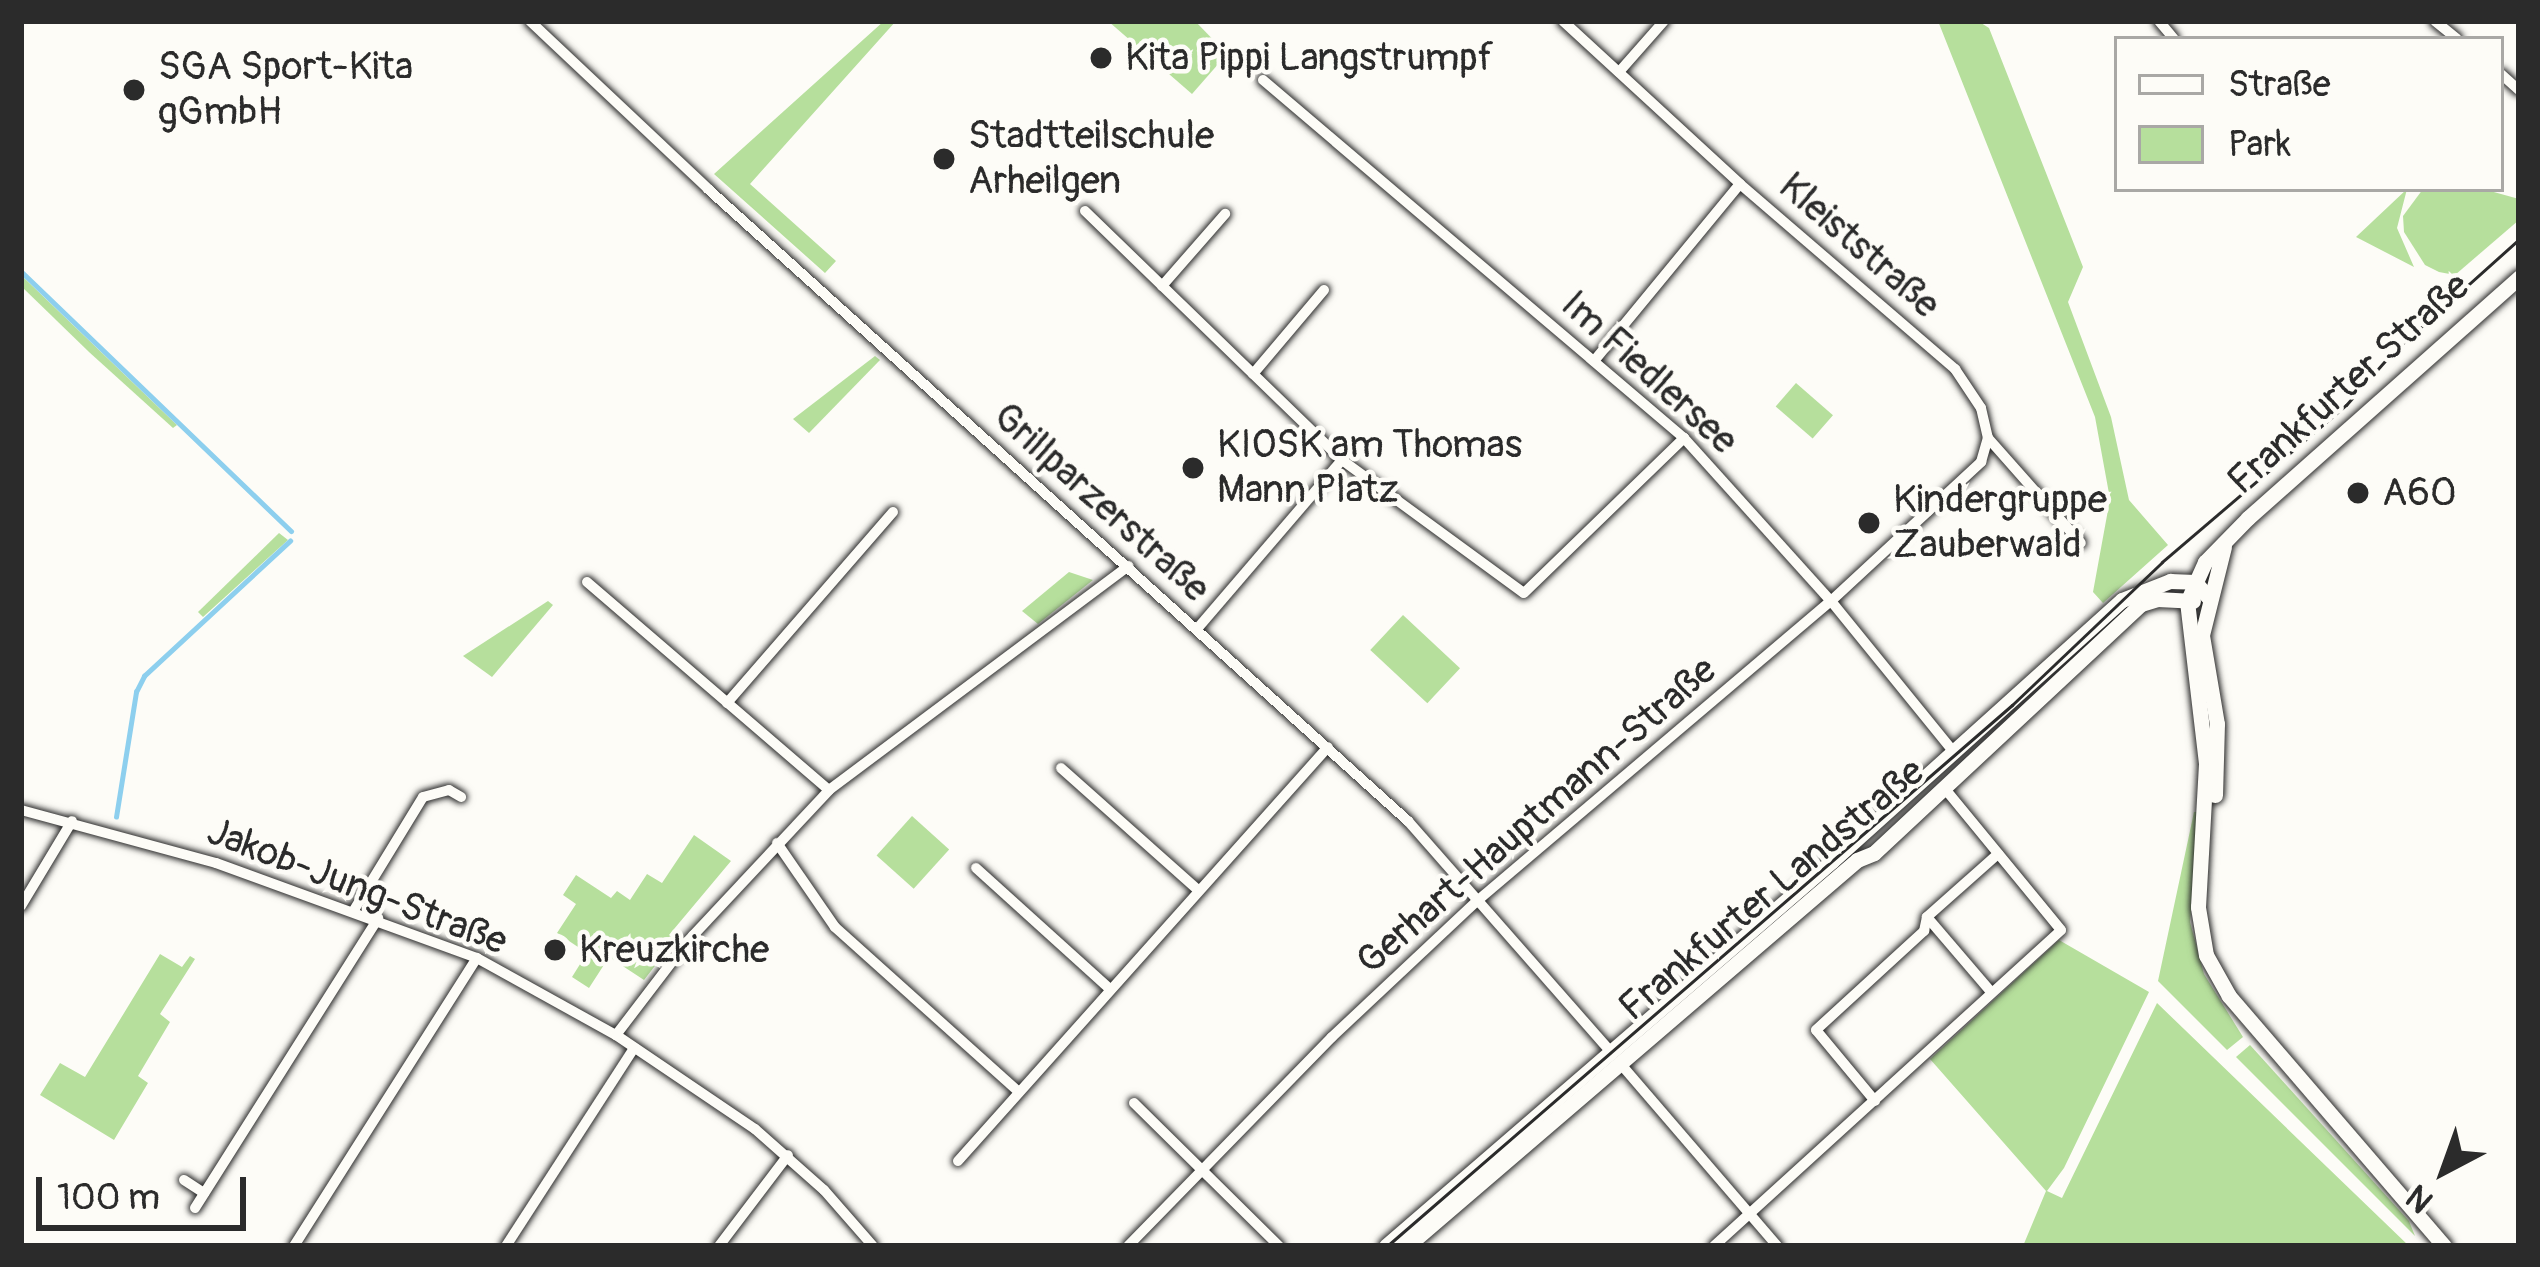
<!DOCTYPE html>
<html>
<head>
<meta charset="utf-8">
<style>
	body { margin:0 }
	#map { position:relative; width:2540px; height:1267px; overflow:hidden; background:#fdfcf7; font-family:Pangolin,sans-serif }
	div>[style] { position:absolute }
	.green>* { inset:0; background:#b6df9c; transform-origin:0 0 }
	.stream>* { height:4.5px; margin:-2.25px; padding:0 2.25px; transform-origin:2.25px; border-radius:2.25px; background:#8dcfee }
	.roads { filter:drop-shadow(0 0 3px #2b2b2b) drop-shadow(0 0 3px #2b2b2b) }
	.street>* { height:10px; margin:-5px; padding:0 5px; transform-origin:5px; border-radius:5px; background:#fdfcf7 }
	.secondary>* { height:15px; margin:-7.5px; padding:0 7.5px; transform-origin:7.5px; border-radius:7.5px; background:#fdfcf7 }
	.tram>* { height:3px; margin:-1.5px; padding:0 1.5px; transform-origin:1.5px; border-radius:1.5px; background:#2b2b2b }
	.dots>* { width:33px; height:33px; translate:-50% -50%; box-sizing:border-box; border:6px solid #fdfcf7; border-radius:50% }
	span { translate:-50% -50%; white-space:nowrap; text-align:center; line-height:1.15; -webkit-text-stroke:9px #fdfcf7; paint-order:stroke }
	.poi-label { font-size:39px; color:#2b2b2b }
	.left { translate:0 -50%; text-align:left }
	.street-label { font-size:39px; color:#2b2b2b }
	.frame { position:absolute; inset:0; border:24px solid #2b2b2b; pointer-events:none }
	.legend { position:absolute; left:2114px; top:36px; width:390px; height:156px; box-sizing:border-box; background:#fdfcf7; border:3px solid #a9a8a5; margin:0; padding:15px 21px; list-style:none; font-size:36px; color:#2b2b2b }
	.legend li { display:flex; align-items:center; gap:24px; height:60px }
	.legend b { width:60px; border:3px solid #a9a8a5 }
	.north { position:absolute; left:2384px; top:1111px; width:120px; height:120px; -webkit-text-stroke:9px #fdfcf7; paint-order:stroke; rotate:221deg; font-size:33px; font-weight:700; line-height:48px; text-align:center; color:#2b2b2b }
	.north::after { content:''; display:block; margin:auto; width:42px; height:54px; background:#2b2b2b; clip-path:polygon(50% 0,100% 100%,50% 72%,0 100%) }
	.scale { position:absolute; left:36px; top:1177px; width:210px; height:54px; box-sizing:border-box; border:6px solid #2b2b2b; border-top:0; padding-left:15px; font-size:36px; line-height:42px; white-space:nowrap; color:#2b2b2b; -webkit-text-stroke:9px #fdfcf7; paint-order:stroke }
</style>
</head>
<body>
<div id="map">
	<div class="green">
		<i style="clip-path:polygon(884px 21px,896px 21px,750px 184px,836px 261px,825px 273px,714px 174px)"></i>
		<i style="clip-path:polygon(1108px 21px,1195px 21px,1227px 54px,1192px 94px)"></i>
		<i style="clip-path:polygon(1938px 21px,1978px 21px,1989px 28px,2083px 267px,2068px 302px,2111px 417px,2129px 500px,2168px 545px,2103px 603px,2093px 592px,2110px 499px,2095px 417px)"></i>
		<i style="clip-path:polygon(2407px 189px,2397px 228px,2414px 267px,2356px 237px)"></i>
		<i style="clip-path:polygon(2423px 189px,2483px 189px,2519px 199px,2519px 220px,2455px 275px,2439px 272px,2425px 265px,2404px 232px,2403px 216px)"></i>
		<i style="clip-path:polygon(21px 275px,177px 425px,173px 428px,89px 352px,21px 286px)"></i>
		<i style="clip-path:polygon(875px 356px,880px 360px,809px 433px,793px 419px)"></i>
		<i style="left:1796px;top:383px;width:49px;height:31px;rotate:41deg"></i>
		<i style="clip-path:polygon(279px 533px,288px 540px,203px 617px,198px 612px)"></i>
		<i style="clip-path:polygon(1069px 572px,1093px 580px,1038px 624px,1022px 611px)"></i>
		<i style="clip-path:polygon(548px 601px,553px 605px,492px 677px,463px 656px)"></i>
		<i style="left:1403px;top:615px;width:78px;height:48px;rotate:43deg"></i>
		<i style="clip-path:polygon(2194px 812px,2199px 812px,2190px 922px,2204px 974px,2243px 1037px,2227px 1050px,2158px 981px)"></i>
		<i style="left:912px;top:816px;width:50px;height:53px;rotate:42deg"></i>
		<i style="clip-path:polygon(694px 835px,731px 861px,669px 935px,675px 940px,644px 980px,609px 957px,589px 988px,572px 977px,587px 953px,557px 933px,576px 904px,563px 895px,576px 875px,611px 898px,617px 891px,630px 900px,647px 874px,662px 883px)"></i>
		<i style="clip-path:polygon(2059px 940px,2149px 992px,2064px 1168px,2047px 1191px,2062px 1198px,2157px 1003px,2409px 1246px,2023px 1246px,2046px 1191px,1930px 1059px)"></i>
		<i style="clip-path:polygon(160px 954px,182px 967px,190px 956px,195px 959px,160px 1014px,170px 1022px,138px 1076px,148px 1083px,114px 1140px,40px 1095px,60px 1063px,85px 1077px)"></i>
		<i style="clip-path:polygon(2250px 1045px,2409px 1221px,2415px 1236px,2236px 1057px)"></i>
	</div>
	<div class="stream">
		<i style="left:21px;top:271px;width:375px;rotate:43.9deg"></i>
		<i style="left:116px;top:817px;width:127px;rotate:-80.9deg"></i>
		<i style="left:136px;top:692px;width:18px;rotate:-63deg"></i>
		<i style="left:144px;top:676px;width:199px;rotate:-42.8deg"></i>
	</div>
	<div class="roads">
		<div class="street">
			<i style="left:530px;top:21px;width:245px;rotate:43.3deg"></i>
			<i style="left:708px;top:189px;width:943px;rotate:42.08deg"></i>
			<i style="left:1408px;top:821px;width:306px;rotate:48.7deg"></i>
			<i style="left:1563px;top:21px;width:241px;rotate:42.6deg"></i>
			<i style="left:1740px;top:184px;width:284px;rotate:40.7deg"></i>
			<i style="left:1955px;top:369px;width:47px;rotate:56.3deg"></i>
			<i style="left:1981px;top:408px;width:31px;rotate:77deg"></i>
			<i style="left:1988px;top:438px;width:140px;rotate:48.5deg"></i>
			<i style="left:2159px;top:21px;width:23px;rotate:50deg"></i>
			<i style="left:2435px;top:21px;width:28px;rotate:39deg"></i>
			<i style="left:1619px;top:72px;width:68px;rotate:-48.6deg"></i>
			<i style="left:2501px;top:74px;width:24px;rotate:42deg"></i>
			<i style="left:1263px;top:80px;width:553px;rotate:40.38deg"></i>
			<i style="left:1684px;top:438px;width:219px;rotate:48deg"></i>
			<i style="left:1831px;top:601px;width:193px;rotate:50.9deg"></i>
			<i style="left:1085px;top:211px;width:358px;rotate:44.1deg"></i>
			<i style="left:1342px;top:460px;width:225px;rotate:36.2deg"></i>
			<i style="left:1524px;top:593px;width:223px;rotate:-44.1deg"></i>
			<i style="left:1162px;top:286px;width:96px;rotate:-48.8deg"></i>
			<i style="left:1594px;top:361px;width:229px;rotate:-50.5deg"></i>
			<i style="left:1253px;top:374px;width:110px;rotate:-49.8deg"></i>
			<i style="left:587px;top:582px;width:319px;rotate:40.7deg"></i>
			<i style="left:1197px;top:629px;width:223px;rotate:-49.4deg"></i>
			<i style="left:727px;top:703px;width:253px;rotate:-49deg"></i>
			<i style="left:1061px;top:768px;width:183px;rotate:41.7deg"></i>
			<i style="left:21px;top:810px;width:202px;rotate:15.2deg"></i>
			<i style="left:216px;top:863px;width:278px;rotate:20deg"></i>
			<i style="left:477px;top:958px;width:159px;rotate:29deg"></i>
			<i style="left:616px;top:1035px;width:168px;rotate:34.1deg"></i>
			<i style="left:755px;top:1129px;width:92px;rotate:41.5deg"></i>
			<i style="left:824px;top:1190px;width:74px;rotate:48.8deg"></i>
			<i style="left:777px;top:843px;width:102px;rotate:55.4deg"></i>
			<i style="left:835px;top:927px;width:246px;rotate:41.9deg"></i>
			<i style="left:976px;top:868px;width:181px;rotate:42.1deg"></i>
			<i style="left:21px;top:906px;width:99px;rotate:-59deg"></i>
			<i style="left:354px;top:910px;width:132px;rotate:-58.6deg"></i>
			<i style="left:423px;top:797px;width:27px;rotate:-15deg"></i>
			<i style="left:449px;top:790px;width:14px;rotate:30deg"></i>
			<i style="left:1927px;top:917px;width:99px;rotate:49.5deg"></i>
			<i style="left:616px;top:1035px;width:117px;rotate:-52.6deg"></i>
			<i style="left:687px;top:942px;width:208px;rotate:-46.9deg"></i>
			<i style="left:829px;top:790px;width:374px;rotate:-36.8deg"></i>
			<i style="left:1619px;top:1062px;width:243px;rotate:49.3deg"></i>
			<i style="left:1875px;top:1101px;width:92px;rotate:-129.7deg"></i>
			<i style="left:1816px;top:1030px;width:147px;rotate:-42.5deg"></i>
			<i style="left:1924px;top:931px;width:14px;rotate:-78deg"></i>
			<i style="left:1927px;top:917px;width:95px;rotate:-41.6deg"></i>
			<i style="left:1134px;top:1103px;width:204px;rotate:44.6deg"></i>
			<i style="left:958px;top:1161px;width:555px;rotate:-48.21deg"></i>
			<i style="left:184px;top:1180px;width:24px;rotate:33deg"></i>
			<i style="left:195px;top:1208px;width:343px;rotate:-57.7deg"></i>
			<i style="left:294px;top:1246px;width:341px;rotate:-57.6deg"></i>
			<i style="left:506px;top:1246px;width:236px;rotate:-57.1deg"></i>
			<i style="left:719px;top:1246px;width:114px;rotate:-52.8deg"></i>
			<i style="left:1128px;top:1246px;width:292px;rotate:-45.7deg"></i>
			<i style="left:1332px;top:1037px;width:199px;rotate:-43.2deg"></i>
			<i style="left:1477px;top:901px;width:464px;rotate:-40.3deg"></i>
			<i style="left:1831px;top:601px;width:205px;rotate:-42.8deg"></i>
			<i style="left:1981px;top:462px;width:25px;rotate:-74deg"></i>
			<i style="left:1714px;top:1246px;width:469px;rotate:-42.3deg"></i>
			<i style="left:2061px;top:930px;width:183px;rotate:-129.4deg"></i>
		</div>
		<div class="secondary">
			<i style="left:2215px;top:795px;width:71px;rotate:-88.4deg"></i>
			<i style="left:2217px;top:724px;width:90px;rotate:-99.6deg"></i>
			<i style="left:2202px;top:635px;width:91px;rotate:-76deg"></i>
			<i style="left:1386px;top:1246px;width:589px;rotate:-40.8deg"></i>
			<i style="left:1832px;top:861px;width:390px;rotate:-42deg"></i>
			<i style="left:2122px;top:600px;width:52px;rotate:-21.6deg"></i>
			<i style="left:2170px;top:581px;width:25px;rotate:2deg"></i>
			<i style="left:2195px;top:582px;width:20px;rotate:49deg"></i>
			<i style="left:1407px;top:1246px;width:593px;rotate:-40.62deg"></i>
			<i style="left:1857px;top:860px;width:18px;rotate:-22deg"></i>
			<i style="left:1874px;top:853px;width:365px;rotate:-43deg"></i>
			<i style="left:2141px;top:604px;width:17px;rotate:-17deg"></i>
			<i style="left:2157px;top:599px;width:36px;rotate:3deg"></i>
			<i style="left:2444px;top:1246px;width:330px;rotate:-130.7deg"></i>
			<i style="left:2229px;top:996px;width:47px;rotate:-119.3deg"></i>
			<i style="left:2206px;top:955px;width:49px;rotate:-99.5deg"></i>
			<i style="left:2198px;top:907px;width:144px;rotate:-86.8deg"></i>
			<i style="left:2206px;top:763px;width:162px;rotate:-96.7deg"></i>
			<i style="left:2187px;top:602px;width:44px;rotate:-65.8deg"></i>
			<i style="left:2205px;top:562px;width:62px;rotate:-45.7deg"></i>
			<i style="left:2248px;top:518px;width:363px;rotate:-41.6deg"></i>
		</div>
	</div>
	<div class="tram">
		<i style="left:1387px;top:1246px;width:827px;rotate:-40.88deg"></i>
		<i style="left:2012px;top:705px;width:207px;rotate:-43.6deg"></i>
		<i style="left:2162px;top:562px;width:242px;rotate:-40.5deg"></i>
		<i style="left:2346px;top:405px;width:69px;rotate:-48.5deg"></i>
		<i style="left:2392px;top:353px;width:171px;rotate:-41.9deg"></i>
	</div>
	<div class="dots">
		<i style="left:1101px;top:58px;background:#2b2b2b"></i>
		<i style="left:134px;top:90px;background:#2b2b2b"></i>
		<i style="left:944px;top:159px;background:#2b2b2b"></i>
		<i style="left:1193px;top:468px;background:#2b2b2b"></i>
		<i style="left:2358px;top:493px;background:#2b2b2b"></i>
		<i style="left:1869px;top:523px;background:#2b2b2b"></i>
		<i style="left:555px;top:950px;background:#2b2b2b"></i>
	</div>
	<div class="poi-label">
		<span class="left" style="left:1125px;top:58px">Kita Pippi Langstrumpf</span>
		<span class="left" style="left:158px;top:90px">SGA Sport-Kita<br>gGmbH</span>
		<span class="left" style="left:968px;top:159px">Stadtteilschule<br>Arheilgen</span>
		<span class="left" style="left:1217px;top:468px">KIOSK am Thomas<br>Mann Platz</span>
		<span class="left" style="left:2382px;top:493px">A60</span>
		<span class="left" style="left:1893px;top:523px">Kindergruppe<br>Zauberwald</span>
		<span class="left" style="left:579px;top:950px">Kreuzkirche</span>
	</div>
	<div class="street-label">
		<span style="left:1859px;top:246px;rotate:41deg">Kleiststraße</span>
		<span style="left:1649px;top:373px;rotate:42deg">Im Fiedlersee</span>
		<span style="left:2349px;top:384px;rotate:-42deg">Frankfurter Straße</span>
		<span style="left:1101px;top:503px;rotate:42deg">Grillparzerstraße</span>
		<span style="left:1537px;top:816px;rotate:-41deg">Gerhart-Hauptmann-Straße</span>
		<span style="left:357px;top:887px;rotate:21deg">Jakob-Jung-Straße</span>
		<span style="left:1772px;top:890px;rotate:-40deg">Frankfurter Landstraße</span>
	</div>
	<div class="frame"></div>
	<ul class="legend">
	<li><b style="height:15px;background:#fdfcf7"></b>Straße</li>
	<li><b style="height:33px;background:#b6df9c"></b>Park</li>
	</ul>
	<div class="north">N</div>
	<div class="scale">100 m</div>
</div>
</body>
</html>
